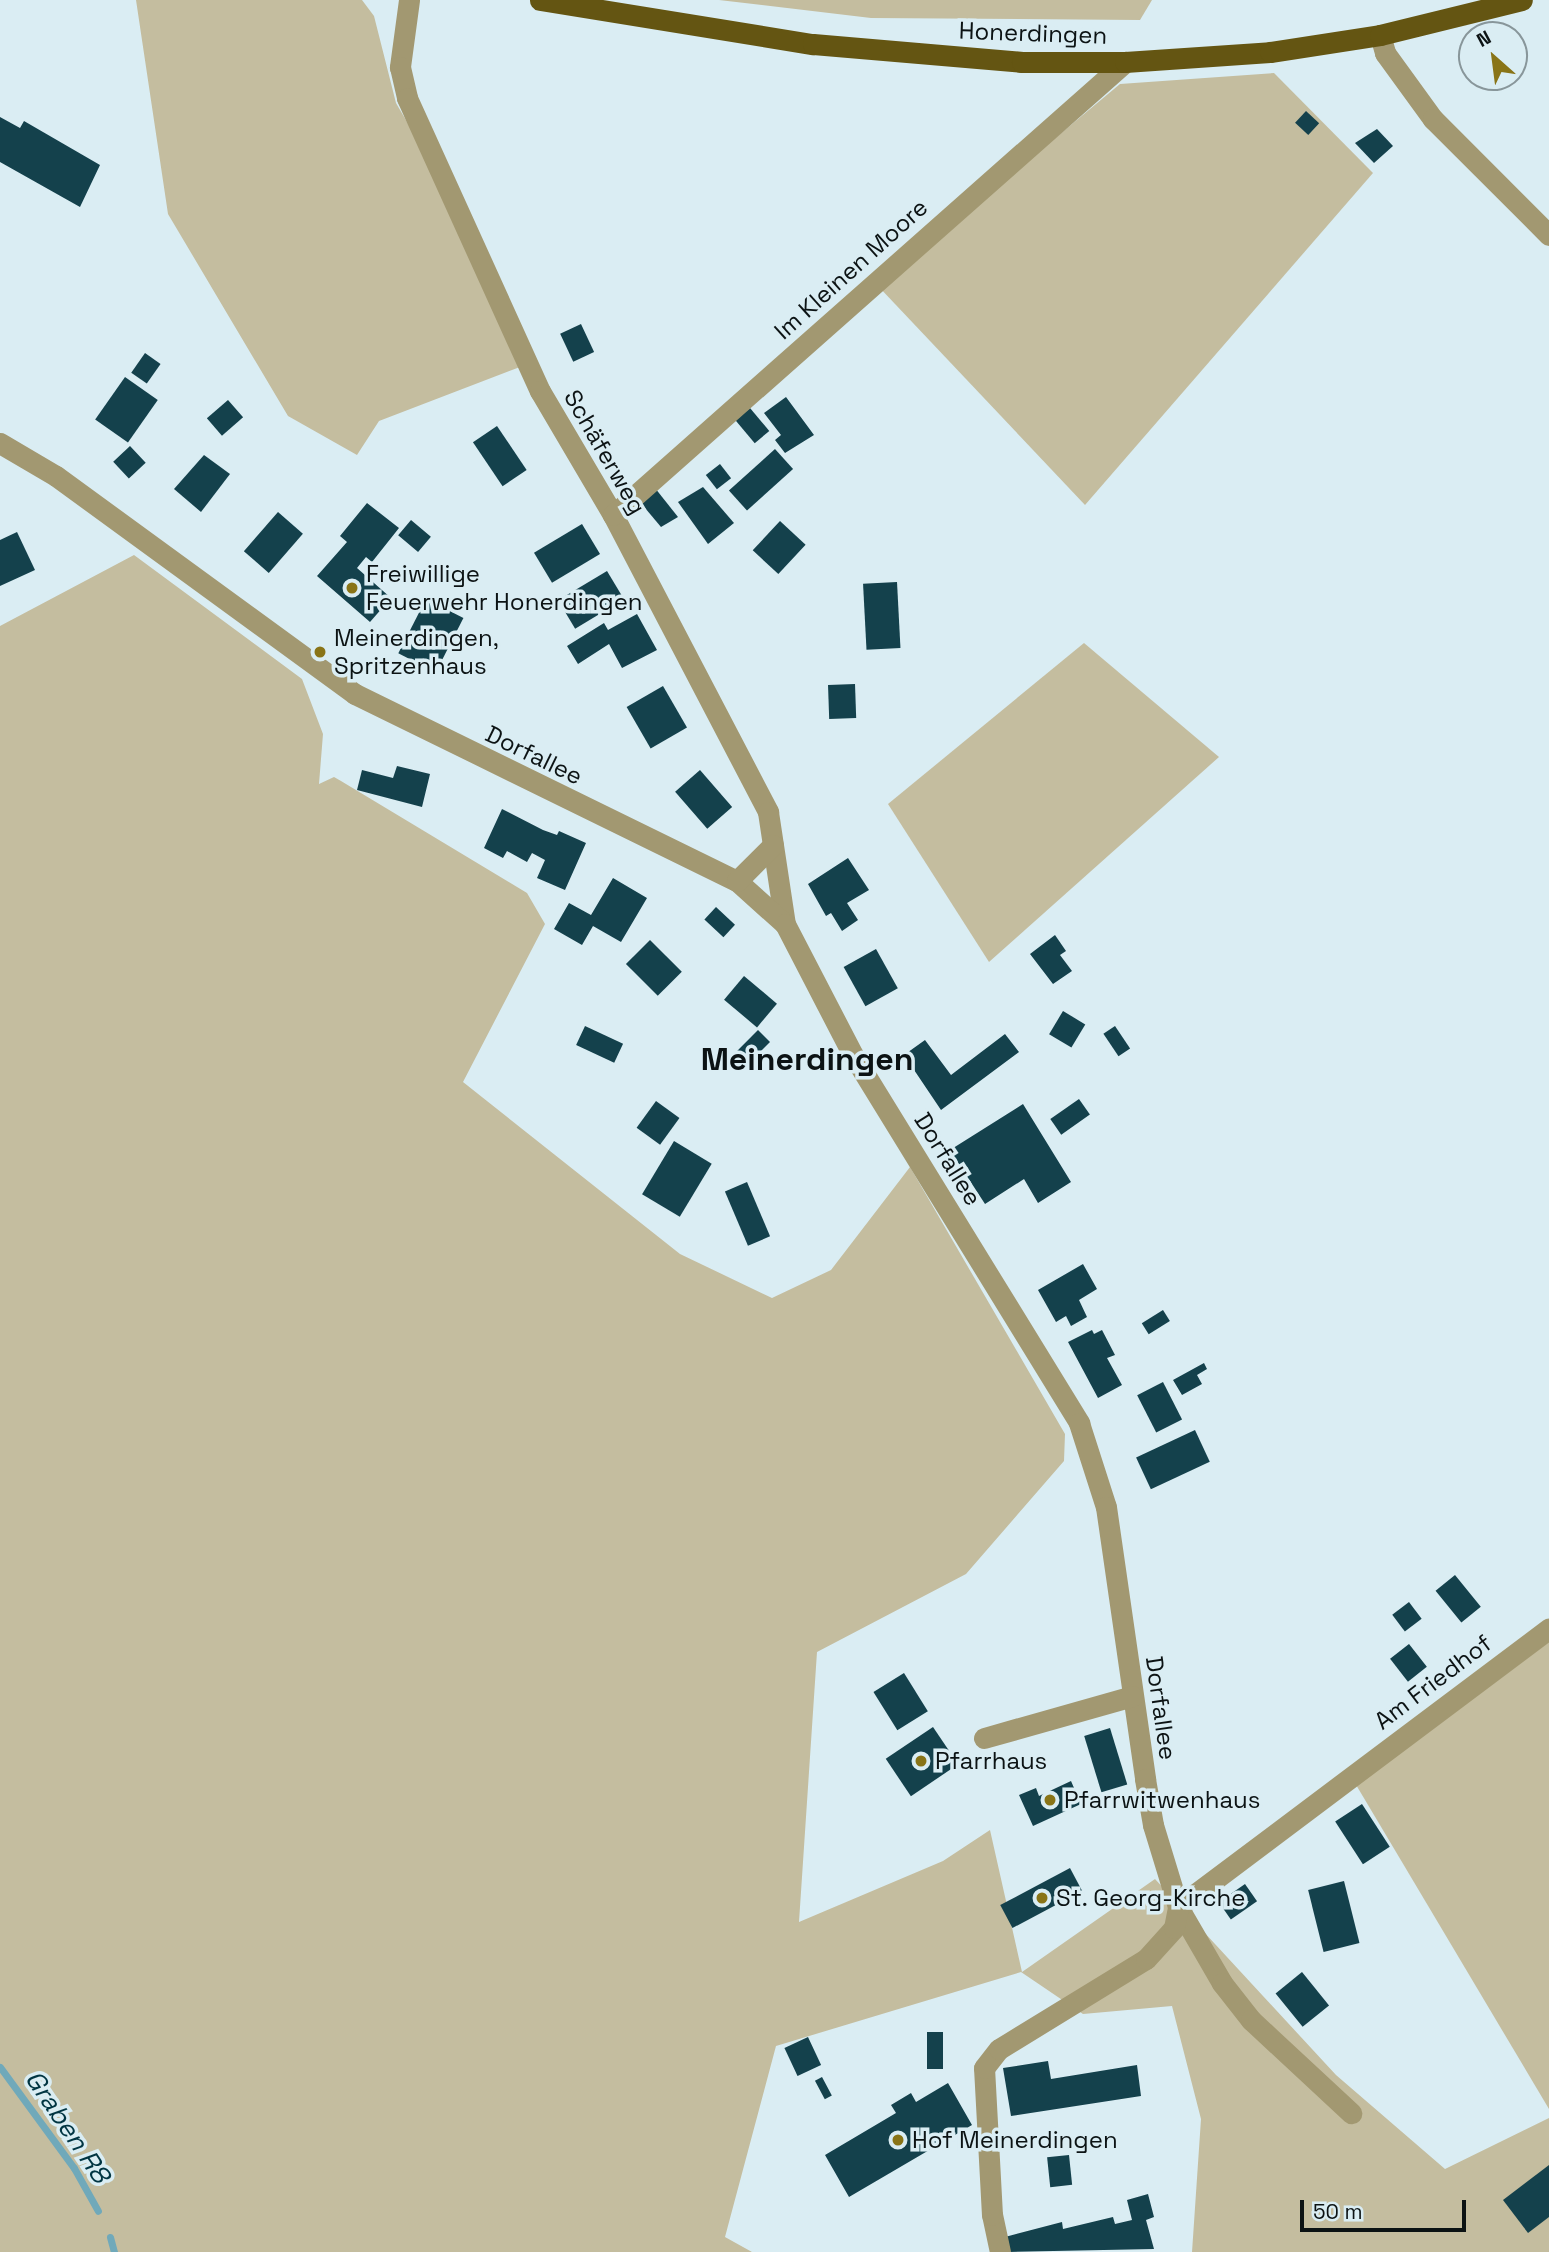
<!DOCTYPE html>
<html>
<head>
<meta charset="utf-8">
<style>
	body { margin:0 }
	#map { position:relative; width:1549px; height:2252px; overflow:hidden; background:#daedf3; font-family:"Space Grotesk",sans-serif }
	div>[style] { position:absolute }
	.green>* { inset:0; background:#c4bd9f }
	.stream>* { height:7px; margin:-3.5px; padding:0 3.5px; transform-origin:3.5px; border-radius:3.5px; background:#70a9ba }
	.building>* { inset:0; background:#14414c; transform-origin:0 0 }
	.minor>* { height:21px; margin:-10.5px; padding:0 10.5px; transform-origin:10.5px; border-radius:10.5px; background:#a29871 }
	.major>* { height:21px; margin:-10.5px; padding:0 10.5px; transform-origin:10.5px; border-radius:10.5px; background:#645512 }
	.dots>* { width:19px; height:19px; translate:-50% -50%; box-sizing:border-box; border:4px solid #daedf3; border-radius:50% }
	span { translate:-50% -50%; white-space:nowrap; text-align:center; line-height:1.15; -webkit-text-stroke:7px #daedf3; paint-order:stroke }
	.street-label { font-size:24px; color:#0c1314 }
	.poi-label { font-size:24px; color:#0c1314 }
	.left { translate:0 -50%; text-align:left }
	.water-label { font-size:26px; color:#003542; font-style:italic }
	.district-label { font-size:32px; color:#0c1314; font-weight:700 }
	.north { position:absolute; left:1458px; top:21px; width:70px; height:70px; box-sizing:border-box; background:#daedf3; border:2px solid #88969a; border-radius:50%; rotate:332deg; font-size:19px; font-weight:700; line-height:28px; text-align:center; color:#0c1314 }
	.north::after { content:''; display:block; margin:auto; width:24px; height:32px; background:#897417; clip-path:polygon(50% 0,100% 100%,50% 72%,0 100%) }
	.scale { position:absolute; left:1300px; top:2200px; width:166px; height:32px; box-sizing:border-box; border:4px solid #0c1314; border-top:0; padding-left:9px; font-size:21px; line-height:24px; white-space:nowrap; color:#0c1314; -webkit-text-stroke:5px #daedf3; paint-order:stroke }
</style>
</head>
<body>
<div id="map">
	<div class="green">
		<i style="clip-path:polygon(136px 0,362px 0,374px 16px,396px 103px,479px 246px,520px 367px,379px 421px,357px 455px,288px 416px,168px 214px)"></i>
		<i style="clip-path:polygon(719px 0,1152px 0,1140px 20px,871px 18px)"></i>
		<i style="clip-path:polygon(1274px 73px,1373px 173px,1085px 505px,878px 286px,1120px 84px)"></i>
		<i style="clip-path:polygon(134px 555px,302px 679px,323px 734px,319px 784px,334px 777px,341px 781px,527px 893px,545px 924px,463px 1082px,680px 1254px,772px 1298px,831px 1270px,910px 1167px,1065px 1434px,1064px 1461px,966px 1574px,817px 1652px,799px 1922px,943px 1861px,990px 1830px,1022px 1972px,1155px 1879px,1336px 2075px,1445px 2169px,1549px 2118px,1549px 2252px,1192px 2252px,1201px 2119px,1172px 2006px,1083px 2014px,1021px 1972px,776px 2046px,725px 2237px,752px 2252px,0 2252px,0 626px)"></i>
		<i style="clip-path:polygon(1084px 643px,1219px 757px,989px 962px,888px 804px)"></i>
		<i style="clip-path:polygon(1549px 1625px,1549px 2109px,1349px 1773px)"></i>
	</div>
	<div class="stream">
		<i style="left:0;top:2067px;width:125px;rotate:53.8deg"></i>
		<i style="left:74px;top:2168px;width:49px;rotate:60.8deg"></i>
		<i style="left:110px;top:2237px;width:16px;rotate:75deg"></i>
	</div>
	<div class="building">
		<i style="left:1306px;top:111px;width:18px;height:16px;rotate:43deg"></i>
		<i style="clip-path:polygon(0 117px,20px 128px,24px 121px,100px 165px,80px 207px,0 162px)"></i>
		<i style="clip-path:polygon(1377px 129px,1393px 146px,1374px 163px,1355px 143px)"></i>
		<i style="left:581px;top:324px;width:31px;height:23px;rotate:65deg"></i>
		<i style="left:145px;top:353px;width:19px;height:24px;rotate:35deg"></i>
		<i style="left:125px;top:377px;width:40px;height:52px;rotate:35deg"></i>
		<i style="clip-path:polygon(786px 397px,814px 435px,785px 453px,775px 440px,781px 435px,764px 413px)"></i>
		<i style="left:228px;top:400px;width:23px;height:28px;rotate:49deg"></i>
		<i style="left:750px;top:408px;width:30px;height:19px;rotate:50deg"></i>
		<i style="left:497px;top:426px;width:53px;height:29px;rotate:56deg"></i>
		<i style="left:130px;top:446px;width:23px;height:23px;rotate:47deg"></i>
		<i style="left:775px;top:449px;width:27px;height:62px;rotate:48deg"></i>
		<i style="clip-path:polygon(204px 455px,230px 474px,201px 512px,174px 489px)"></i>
		<i style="left:720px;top:464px;width:18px;height:18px;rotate:52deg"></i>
		<i style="clip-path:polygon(703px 487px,734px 523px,708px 544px,678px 502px)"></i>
		<i style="clip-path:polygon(655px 488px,678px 517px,661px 527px,640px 502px)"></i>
		<i style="clip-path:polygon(367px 503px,399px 528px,372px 562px,366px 557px,357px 568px,391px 598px,370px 622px,317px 576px,347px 542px,340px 536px)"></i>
		<i style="left:278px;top:512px;width:33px;height:52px;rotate:41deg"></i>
		<i style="left:411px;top:520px;width:26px;height:20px;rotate:40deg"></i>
		<i style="left:780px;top:521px;width:35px;height:40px;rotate:43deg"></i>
		<i style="left:582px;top:524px;width:35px;height:56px;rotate:59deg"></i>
		<i style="clip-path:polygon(17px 532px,35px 570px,0 586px,0 540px)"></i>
		<i style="left:607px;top:571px;width:33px;height:57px;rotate:59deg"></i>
		<i style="left:897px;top:582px;width:66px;height:34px;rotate:87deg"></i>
		<i style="left:426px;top:599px;width:42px;height:61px;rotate:27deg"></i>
		<i style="clip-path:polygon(637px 614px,657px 650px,622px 668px,609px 644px,578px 664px,567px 646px,604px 623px,608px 630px)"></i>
		<i style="left:855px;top:684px;width:34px;height:27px;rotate:88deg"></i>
		<i style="left:663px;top:686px;width:48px;height:42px;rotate:60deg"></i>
		<i style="clip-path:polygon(397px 766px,430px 774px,422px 807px,357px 790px,362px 770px,393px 778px)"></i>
		<i style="left:700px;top:770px;width:49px;height:33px;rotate:49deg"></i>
		<i style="clip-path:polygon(502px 809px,543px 830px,557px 835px,559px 831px,586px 843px,565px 890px,537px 878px,545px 860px,532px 853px,527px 862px,507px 851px,503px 858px,484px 848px)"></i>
		<i style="clip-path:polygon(848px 858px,869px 890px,847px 903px,858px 920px,842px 931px,831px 913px,826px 916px,808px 884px)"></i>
		<i style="clip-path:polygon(613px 878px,647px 898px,621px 942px,593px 926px,582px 945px,554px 929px,569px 903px,591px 915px)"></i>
		<i style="left:716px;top:907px;width:26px;height:17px;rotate:43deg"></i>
		<i style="clip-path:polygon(1055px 935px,1066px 951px,1060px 955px,1072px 971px,1053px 984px,1030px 954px)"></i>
		<i style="left:650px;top:940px;width:45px;height:34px;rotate:45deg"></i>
		<i style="left:876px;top:949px;width:45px;height:37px;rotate:61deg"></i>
		<i style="left:744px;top:976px;width:43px;height:31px;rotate:40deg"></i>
		<i style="left:1063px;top:1011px;width:26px;height:27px;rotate:31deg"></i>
		<i style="left:585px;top:1026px;width:42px;height:21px;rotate:25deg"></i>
		<i style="left:1115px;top:1026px;width:27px;height:14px;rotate:56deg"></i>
		<i style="left:758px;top:1030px;width:17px;height:32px;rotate:45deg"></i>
		<i style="clip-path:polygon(1005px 1034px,1019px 1052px,941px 1110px,904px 1055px,925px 1040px,951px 1075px)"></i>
		<i style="left:1079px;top:1099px;width:19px;height:35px;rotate:55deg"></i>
		<i style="left:656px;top:1101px;width:29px;height:33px;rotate:36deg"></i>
		<i style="clip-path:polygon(1023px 1104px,1071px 1182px,1038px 1203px,1024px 1179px,985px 1204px,950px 1150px)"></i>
		<i style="left:674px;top:1141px;width:44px;height:62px;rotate:31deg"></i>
		<i style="left:747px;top:1182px;width:59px;height:24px;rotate:67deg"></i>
		<i style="clip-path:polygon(1083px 1264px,1097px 1289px,1079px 1300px,1087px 1317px,1071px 1326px,1066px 1316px,1056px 1322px,1038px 1290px)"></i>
		<i style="left:1163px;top:1310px;width:13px;height:25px;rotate:58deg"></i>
		<i style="clip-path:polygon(1092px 1330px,1094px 1334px,1102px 1330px,1115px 1355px,1107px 1358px,1122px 1385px,1098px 1398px,1068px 1342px)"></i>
		<i style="clip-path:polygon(1204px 1363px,1207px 1369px,1197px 1375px,1202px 1384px,1182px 1395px,1173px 1380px)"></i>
		<i style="left:1163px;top:1382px;width:42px;height:29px;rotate:63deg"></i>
		<i style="left:1195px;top:1430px;width:35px;height:65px;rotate:65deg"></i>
		<i style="left:1455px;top:1575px;width:41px;height:25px;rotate:51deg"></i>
		<i style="left:1409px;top:1602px;width:21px;height:21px;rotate:53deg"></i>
		<i style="left:1409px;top:1644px;width:29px;height:24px;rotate:52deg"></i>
		<i style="left:904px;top:1673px;width:45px;height:36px;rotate:58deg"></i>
		<i style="left:933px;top:1727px;width:45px;height:57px;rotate:56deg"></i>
		<i style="left:1110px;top:1728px;width:59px;height:27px;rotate:73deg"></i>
		<i style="clip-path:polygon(1071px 1781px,1081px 1804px,1033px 1826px,1019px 1795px,1036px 1788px,1039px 1796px)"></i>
		<i style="left:1362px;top:1804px;width:51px;height:32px;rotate:57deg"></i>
		<i style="left:1070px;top:1868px;width:26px;height:79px;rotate:62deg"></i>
		<i style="left:1344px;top:1881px;width:64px;height:37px;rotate:76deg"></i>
		<i style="left:1245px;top:1884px;width:21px;height:32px;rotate:55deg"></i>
		<i style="left:1302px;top:1972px;width:43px;height:34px;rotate:51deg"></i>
		<i style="left:927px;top:2032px;width:16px;height:37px"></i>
		<i style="left:808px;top:2037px;width:31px;height:26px;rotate:65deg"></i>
		<i style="clip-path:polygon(1048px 2061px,1051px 2079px,1137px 2065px,1141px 2096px,1011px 2116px,1003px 2068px)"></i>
		<i style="left:822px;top:2077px;width:21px;height:8px;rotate:62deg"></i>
		<i style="clip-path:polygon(948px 2083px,972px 2125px,849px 2197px,825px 2155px,896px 2113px,891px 2105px,911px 2093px,916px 2102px)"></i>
		<i style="left:1069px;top:2155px;width:30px;height:22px;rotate:84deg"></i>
		<i style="clip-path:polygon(1549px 2165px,1549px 2217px,1528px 2233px,1503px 2200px)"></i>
		<i style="clip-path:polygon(1148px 2194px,1154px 2217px,1146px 2220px,1154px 2249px,1009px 2252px,1005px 2237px,1062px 2222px,1063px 2229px,1113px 2217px,1115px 2224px,1132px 2220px,1127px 2200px)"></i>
	</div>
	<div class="minor">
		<i style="left:409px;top:0;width:68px;rotate:97.7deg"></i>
		<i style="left:400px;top:67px;width:32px;rotate:77deg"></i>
		<i style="left:407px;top:98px;width:322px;rotate:65.6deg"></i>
		<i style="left:540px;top:391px;width:144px;rotate:59.5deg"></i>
		<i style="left:613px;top:515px;width:335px;rotate:62.4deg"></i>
		<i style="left:768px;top:812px;width:113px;rotate:81.4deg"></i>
		<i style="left:1380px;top:35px;width:19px;rotate:74deg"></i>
		<i style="left:1385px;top:53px;width:82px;rotate:54deg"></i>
		<i style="left:1433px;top:119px;width:164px;rotate:45deg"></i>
		<i style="left:0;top:443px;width:65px;rotate:30.5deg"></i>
		<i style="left:56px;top:476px;width:370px;rotate:36.1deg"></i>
		<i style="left:355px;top:694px;width:425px;rotate:26.1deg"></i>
		<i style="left:737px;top:881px;width:64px;rotate:41.9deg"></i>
		<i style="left:785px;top:924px;width:148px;rotate:62.6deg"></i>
		<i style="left:853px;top:1055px;width:432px;rotate:58.4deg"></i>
		<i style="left:1079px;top:1423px;width:88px;rotate:72.2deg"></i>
		<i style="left:1106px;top:1507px;width:275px;rotate:81.8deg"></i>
		<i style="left:1145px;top:1779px;width:47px;rotate:80.1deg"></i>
		<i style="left:1153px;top:1825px;width:86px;rotate:73deg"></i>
		<i style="left:1178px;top:1907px;width:88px;rotate:59.9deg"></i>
		<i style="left:1222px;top:1983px;width:47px;rotate:51.9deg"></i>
		<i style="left:1251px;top:2020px;width:137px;rotate:42.9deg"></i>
		<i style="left:613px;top:515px;width:684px;rotate:-41.5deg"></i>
		<i style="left:737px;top:881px;width:51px;rotate:-45deg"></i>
		<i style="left:984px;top:1738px;width:154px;rotate:-15.8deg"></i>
		<i style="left:1178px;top:1907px;width:464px;rotate:-36.9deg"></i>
		<i style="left:1000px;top:2252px;width:38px;rotate:-102deg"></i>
		<i style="left:992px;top:2215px;width:147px;rotate:-93.1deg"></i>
		<i style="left:984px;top:2068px;width:24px;rotate:-52deg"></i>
		<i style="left:999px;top:2049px;width:172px;rotate:-31.5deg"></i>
		<i style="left:1146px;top:1959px;width:42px;rotate:-47.9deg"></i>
		<i style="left:1174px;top:1928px;width:21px;rotate:-79deg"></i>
	</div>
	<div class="major">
		<i style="left:540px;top:0;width:277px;rotate:9.2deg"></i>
		<i style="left:813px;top:44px;width:210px;rotate:4.9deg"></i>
		<i style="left:1022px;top:62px;width:103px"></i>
		<i style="left:1125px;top:62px;width:145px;rotate:-3.9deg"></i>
		<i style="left:1270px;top:52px;width:111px;rotate:-8.8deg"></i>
		<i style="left:1380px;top:35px;width:146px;rotate:-13.8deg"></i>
	</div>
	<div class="dots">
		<i style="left:352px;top:588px;background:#897417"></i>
		<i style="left:320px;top:652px;background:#897417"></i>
		<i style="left:921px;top:1761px;background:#897417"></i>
		<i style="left:1050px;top:1800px;background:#897417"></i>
		<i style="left:1042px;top:1898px;background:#897417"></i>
		<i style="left:898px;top:2140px;background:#897417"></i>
	</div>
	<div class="street-label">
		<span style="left:1033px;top:33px;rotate:2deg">Honerdingen</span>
		<span style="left:851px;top:269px;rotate:-42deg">Im Kleinen Moore</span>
		<span style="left:605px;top:452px;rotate:60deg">Schäferweg</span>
		<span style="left:534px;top:755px;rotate:26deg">Dorfallee</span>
		<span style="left:948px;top:1159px;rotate:58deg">Dorfallee</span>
		<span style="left:1433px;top:1682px;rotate:-37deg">Am Friedhof</span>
		<span style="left:1161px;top:1708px;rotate:82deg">Dorfallee</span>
	</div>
	<div class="poi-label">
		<span class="left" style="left:366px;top:588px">Freiwillige<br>Feuerwehr Honerdingen</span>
		<span class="left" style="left:334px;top:652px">Meinerdingen,<br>Spritzenhaus</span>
		<span class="left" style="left:935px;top:1761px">Pfarrhaus</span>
		<span class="left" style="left:1064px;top:1800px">Pfarrwitwenhaus</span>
		<span class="left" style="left:1056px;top:1898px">St. Georg-Kirche</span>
		<span class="left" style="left:912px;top:2140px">Hof Meinerdingen</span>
	</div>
	<div class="water-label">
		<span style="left:67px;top:2127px;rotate:56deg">Graben R8</span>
	</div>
	<div class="district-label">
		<span style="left:807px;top:1059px">Meinerdingen</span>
	</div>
	<div class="north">N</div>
	<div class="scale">50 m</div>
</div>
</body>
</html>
